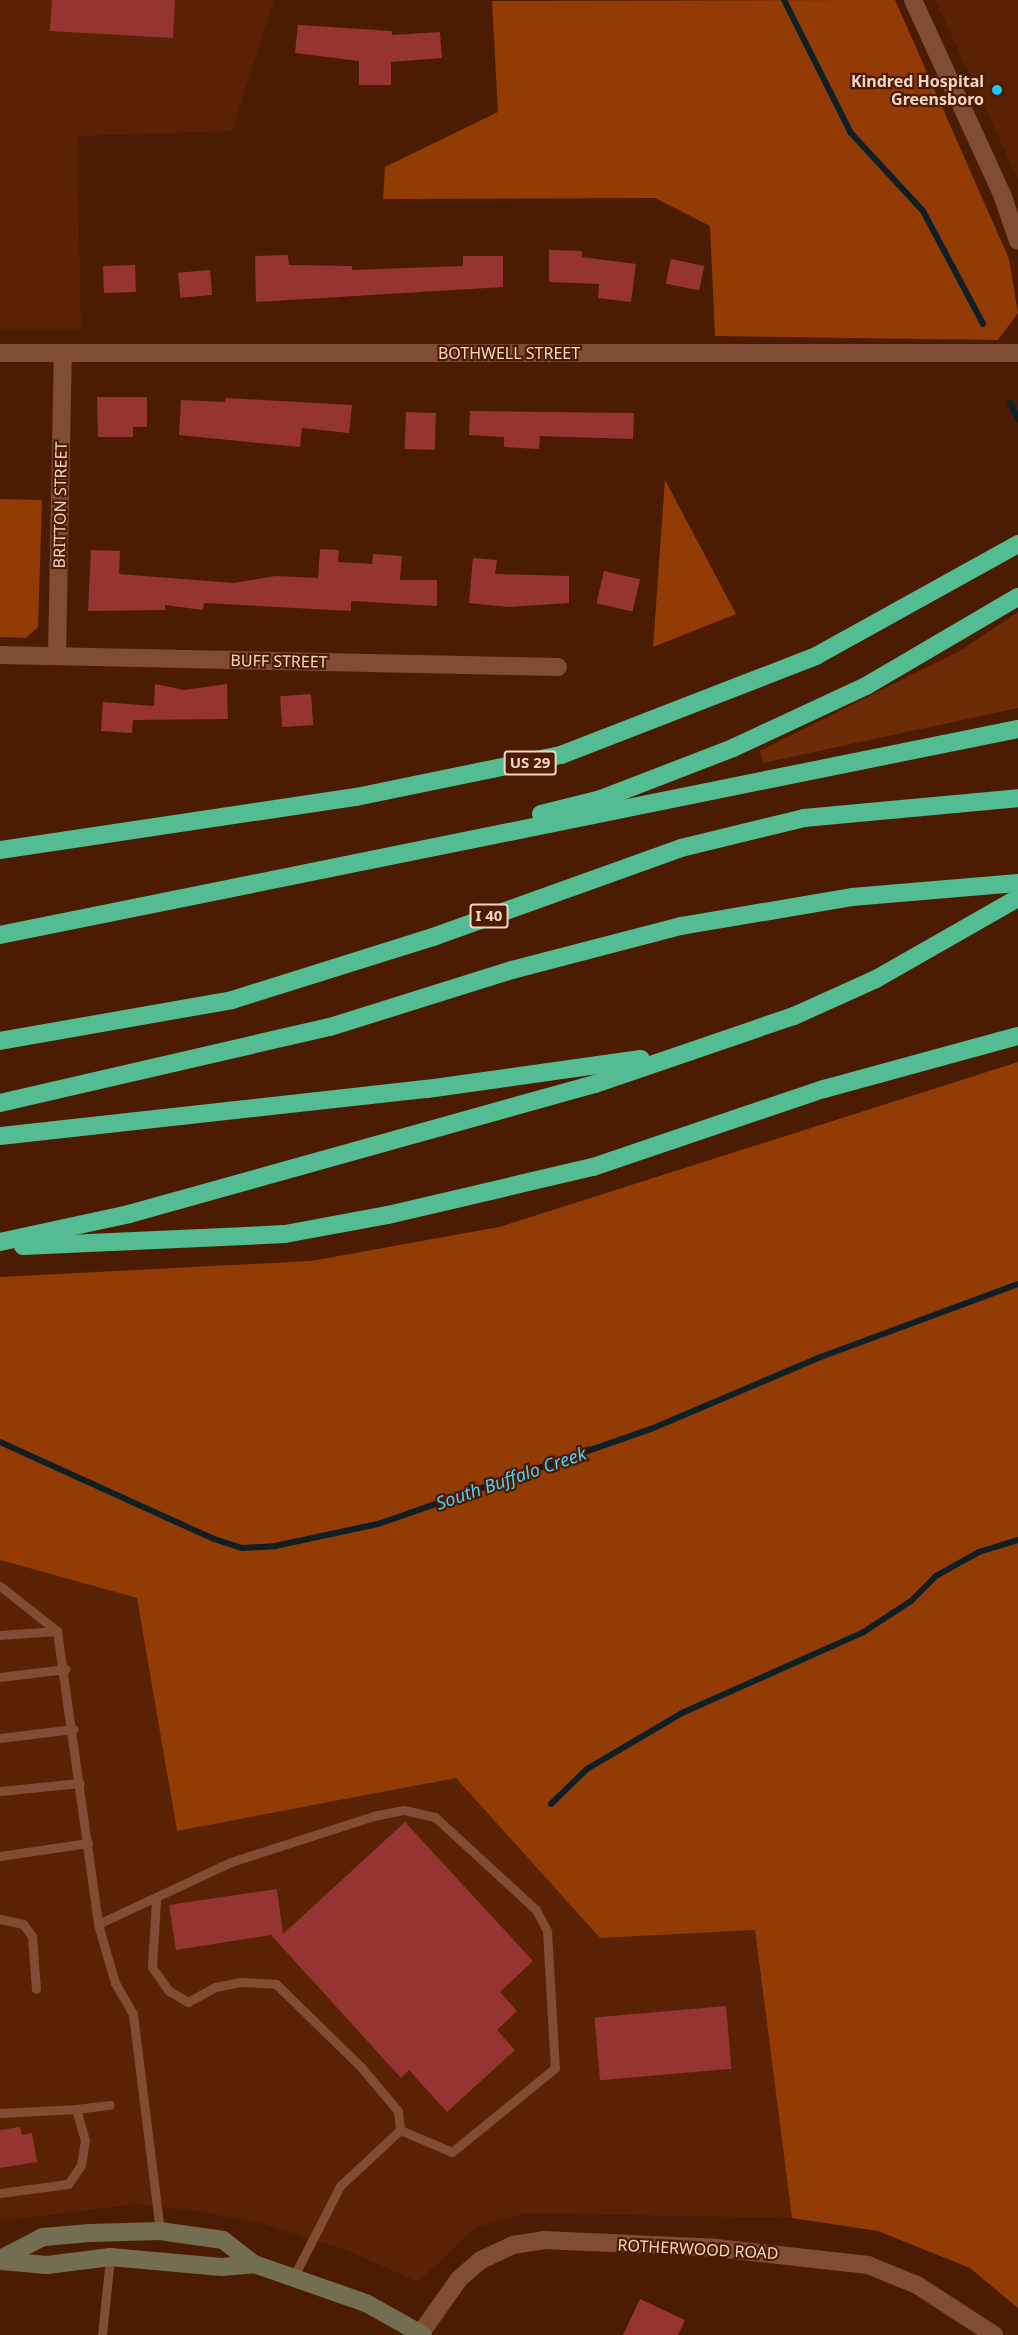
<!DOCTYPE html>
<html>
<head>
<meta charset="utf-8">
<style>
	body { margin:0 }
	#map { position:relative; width:1018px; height:2335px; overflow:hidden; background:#4c1c02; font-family:"Noto Sans",sans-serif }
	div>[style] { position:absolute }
	.built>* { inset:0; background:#5a2204 }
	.green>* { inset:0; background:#6d2b06 }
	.forest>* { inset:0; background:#933b04 }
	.stream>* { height:6px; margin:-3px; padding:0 3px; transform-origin:3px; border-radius:3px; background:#0e1f26 }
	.building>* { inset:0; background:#963432; transform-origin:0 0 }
	.lane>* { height:9px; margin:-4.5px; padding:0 4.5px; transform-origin:4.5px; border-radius:4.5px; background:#814c34 }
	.street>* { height:18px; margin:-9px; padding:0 9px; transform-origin:9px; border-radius:9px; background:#814c34 }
	.secondary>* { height:18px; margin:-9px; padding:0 9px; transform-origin:9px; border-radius:9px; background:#736e50 }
	.highway>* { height:18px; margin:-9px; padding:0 9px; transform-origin:9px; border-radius:9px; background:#53bc92 }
	.dots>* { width:16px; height:16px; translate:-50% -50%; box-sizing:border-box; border:3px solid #4c1c02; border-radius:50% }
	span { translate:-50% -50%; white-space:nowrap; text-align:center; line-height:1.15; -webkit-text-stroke:4.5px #4c1c02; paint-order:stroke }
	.shield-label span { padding:2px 4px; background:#4c1c02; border:2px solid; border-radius:4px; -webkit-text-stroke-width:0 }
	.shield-label { font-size:15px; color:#f4d4c7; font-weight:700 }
	.poi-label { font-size:16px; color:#f4d4c7; font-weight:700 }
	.right { translate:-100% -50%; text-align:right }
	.street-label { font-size:16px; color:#f4d4c7 }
	.water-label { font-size:18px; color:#49cffc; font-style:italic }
</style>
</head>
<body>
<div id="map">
	<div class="built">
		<i style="clip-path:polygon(0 0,274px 0,232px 131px,77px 136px,81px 330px,0 330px)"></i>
		<i style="clip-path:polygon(935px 0,1018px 0,1018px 179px)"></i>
		<i style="clip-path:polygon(0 1560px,137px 1598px,177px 1831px,456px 1778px,600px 1938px,755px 1930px,792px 2218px,525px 2213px,475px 2228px,418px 2282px,346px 2250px,265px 2224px,197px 2211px,137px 2204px,0 2221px)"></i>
	</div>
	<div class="green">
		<i style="clip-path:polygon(1018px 612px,1018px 708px,763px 763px,760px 751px,963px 649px)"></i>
	</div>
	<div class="forest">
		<i style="clip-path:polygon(895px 0,1009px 259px,1018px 313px,998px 340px,715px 336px,710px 226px,655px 198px,383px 199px,385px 167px,498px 112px,492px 1px)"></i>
		<i style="clip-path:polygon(665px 480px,736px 614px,653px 647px)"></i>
		<i style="clip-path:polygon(0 499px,42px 500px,38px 627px,26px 638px,0 637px)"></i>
		<i style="clip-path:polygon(1018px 1062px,1018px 2308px,970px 2268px,878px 2231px,792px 2218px,755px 1930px,600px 1938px,456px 1778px,177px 1831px,137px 1598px,0 1560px,0 1277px,311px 1261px,499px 1227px)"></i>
	</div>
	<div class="stream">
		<i style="left:784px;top:0;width:149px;rotate:63.3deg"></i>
		<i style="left:851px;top:133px;width:106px;rotate:47.3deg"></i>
		<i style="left:923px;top:211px;width:128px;rotate:62deg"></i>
		<i style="left:1010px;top:403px;width:18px;rotate:63deg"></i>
		<i style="left:0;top:1442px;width:235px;rotate:24.4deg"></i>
		<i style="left:214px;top:1539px;width:29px;rotate:18deg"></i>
		<i style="left:242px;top:1548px;width:33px;rotate:-3deg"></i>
		<i style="left:275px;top:1546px;width:105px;rotate:-12.1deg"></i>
		<i style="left:378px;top:1524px;width:289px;rotate:-19.2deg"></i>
		<i style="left:651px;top:1429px;width:181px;rotate:-23deg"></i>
		<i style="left:818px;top:1358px;width:213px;rotate:-20.3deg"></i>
		<i style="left:551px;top:1804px;width:50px;rotate:-44.2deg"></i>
		<i style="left:587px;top:1769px;width:110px;rotate:-30.5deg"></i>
		<i style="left:682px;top:1713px;width:197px;rotate:-24deg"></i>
		<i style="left:862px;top:1633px;width:59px;rotate:-33.1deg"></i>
		<i style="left:911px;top:1601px;width:35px;rotate:-45deg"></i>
		<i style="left:936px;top:1576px;width:49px;rotate:-29.2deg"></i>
		<i style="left:979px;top:1552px;width:41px;rotate:-17.1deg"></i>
	</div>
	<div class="building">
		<i style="clip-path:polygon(52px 0,175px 0,173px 38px,50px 31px)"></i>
		<i style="clip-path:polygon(298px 25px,392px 31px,392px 35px,440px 32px,442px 58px,391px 62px,391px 85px,359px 85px,359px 61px,295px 53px)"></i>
		<i style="clip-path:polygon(549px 250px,582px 251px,582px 257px,636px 264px,631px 302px,598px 298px,599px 284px,549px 282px)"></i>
		<i style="clip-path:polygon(288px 255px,289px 265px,352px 266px,352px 270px,463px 266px,463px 256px,503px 256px,503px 287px,256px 302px,255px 256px)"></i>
		<i style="left:671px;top:259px;width:34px;height:25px;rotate:12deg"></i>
		<i style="left:135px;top:265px;width:27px;height:32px;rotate:88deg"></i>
		<i style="left:210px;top:270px;width:25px;height:32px;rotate:85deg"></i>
		<i style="clip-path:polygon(97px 397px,147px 397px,147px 427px,133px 427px,133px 437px,98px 437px)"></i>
		<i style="clip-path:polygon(225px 398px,352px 405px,349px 433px,302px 428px,300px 447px,179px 435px,181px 400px,225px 402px)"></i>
		<i style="clip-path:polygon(470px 411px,634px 413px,633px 439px,540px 436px,539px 449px,504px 447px,504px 437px,469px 435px)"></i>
		<i style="left:406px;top:412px;width:30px;height:37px;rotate:2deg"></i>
		<i style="clip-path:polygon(320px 549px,339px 550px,338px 562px,372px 564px,373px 554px,402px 556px,400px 580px,437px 580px,437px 606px,351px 601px,351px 611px,204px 603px,203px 610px,165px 605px,165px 610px,88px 611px,91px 550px,120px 551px,119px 574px,233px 583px,276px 576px,318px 578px)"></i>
		<i style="clip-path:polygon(473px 558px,497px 560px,495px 574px,569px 576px,569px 603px,509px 607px,469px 603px)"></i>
		<i style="left:604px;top:571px;width:37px;height:33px;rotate:13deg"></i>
		<i style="clip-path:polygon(155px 684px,184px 690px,227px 684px,228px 719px,133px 720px,132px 733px,101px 731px,103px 702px,154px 706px)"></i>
		<i style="left:311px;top:694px;width:31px;height:31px;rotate:86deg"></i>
		<i style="clip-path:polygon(405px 1822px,533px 1961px,500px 1992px,517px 2011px,497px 2030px,515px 2050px,447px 2112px,409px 2070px,401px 2078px,271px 1935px,176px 1950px,169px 1905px,277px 1889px,283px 1934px)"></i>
		<i style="left:726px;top:2006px;width:63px;height:132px;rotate:85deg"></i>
		<i style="clip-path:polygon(20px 2127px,22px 2135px,32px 2133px,37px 2162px,0 2168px,0 2130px)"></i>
		<i style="clip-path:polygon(640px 2299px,685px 2320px,678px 2335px,623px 2335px)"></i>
	</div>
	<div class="lane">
		<i style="left:0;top:1586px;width:73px;rotate:38.3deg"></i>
		<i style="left:0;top:1635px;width:57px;rotate:-4deg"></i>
		<i style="left:57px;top:1631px;width:296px;rotate:82deg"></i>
		<i style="left:0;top:1677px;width:66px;rotate:-6.9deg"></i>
		<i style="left:0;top:1738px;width:74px;rotate:-7deg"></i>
		<i style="left:0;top:1791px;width:80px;rotate:-5.7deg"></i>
		<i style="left:0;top:1856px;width:89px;rotate:-8.4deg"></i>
		<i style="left:156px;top:1901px;width:66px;rotate:93.5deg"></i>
		<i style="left:152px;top:1967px;width:29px;rotate:55deg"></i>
		<i style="left:169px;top:1991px;width:22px;rotate:30deg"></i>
		<i style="left:188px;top:2002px;width:31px;rotate:-29deg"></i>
		<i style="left:215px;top:1987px;width:26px;rotate:-11deg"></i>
		<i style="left:241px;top:1982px;width:35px;rotate:3deg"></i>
		<i style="left:276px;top:1984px;width:119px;rotate:44.3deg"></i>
		<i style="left:361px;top:2067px;width:57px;rotate:49.9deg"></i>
		<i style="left:398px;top:2111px;width:19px;rotate:84deg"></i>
		<i style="left:0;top:1919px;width:24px;rotate:12deg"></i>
		<i style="left:23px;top:1924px;width:15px;rotate:53deg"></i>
		<i style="left:32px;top:1936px;width:53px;rotate:85.7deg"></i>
		<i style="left:76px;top:2109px;width:34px;rotate:-7deg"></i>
		<i style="left:0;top:2113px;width:76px;rotate:-3deg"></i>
		<i style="left:76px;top:2109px;width:32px;rotate:74deg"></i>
		<i style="left:85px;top:2140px;width:25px;rotate:99deg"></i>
		<i style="left:81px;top:2165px;width:23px;rotate:124deg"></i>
		<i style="left:68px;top:2184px;width:69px;rotate:172.5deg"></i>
		<i style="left:160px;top:2231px;width:219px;rotate:-97.1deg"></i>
		<i style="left:133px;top:2014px;width:36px;rotate:-120deg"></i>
		<i style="left:115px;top:1983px;width:61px;rotate:-106.1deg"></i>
		<i style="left:98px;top:1924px;width:147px;rotate:-25deg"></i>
		<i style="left:231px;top:1862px;width:149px;rotate:-17.9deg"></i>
		<i style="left:373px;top:1816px;width:32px;rotate:-11deg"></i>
		<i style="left:404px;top:1810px;width:32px;rotate:13deg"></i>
		<i style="left:435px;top:1817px;width:137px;rotate:42.6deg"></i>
		<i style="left:536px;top:1910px;width:24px;rotate:62deg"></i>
		<i style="left:547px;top:1931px;width:137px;rotate:86.7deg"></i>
		<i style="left:555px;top:2068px;width:133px;rotate:140.8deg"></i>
		<i style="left:452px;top:2152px;width:56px;rotate:-157.1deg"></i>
		<i style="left:400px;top:2130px;width:82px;rotate:137deg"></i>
		<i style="left:340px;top:2186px;width:101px;rotate:117.1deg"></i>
		<i style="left:102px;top:2335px;width:78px;rotate:-84.1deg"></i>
	</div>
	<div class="street">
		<i style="left:913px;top:0;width:217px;rotate:65.4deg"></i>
		<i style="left:1003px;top:197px;width:46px;rotate:71.2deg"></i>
		<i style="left:0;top:353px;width:1018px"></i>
		<i style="left:0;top:655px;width:558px;rotate:1.23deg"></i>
		<i style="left:57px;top:656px;width:302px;rotate:-88.9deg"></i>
		<i style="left:421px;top:2333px;width:66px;rotate:-54.9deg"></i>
		<i style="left:459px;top:2279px;width:29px;rotate:-41deg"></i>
		<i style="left:481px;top:2260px;width:35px;rotate:-25deg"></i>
		<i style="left:513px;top:2245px;width:30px;rotate:-9deg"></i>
		<i style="left:543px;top:2240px;width:173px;rotate:2.6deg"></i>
		<i style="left:716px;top:2248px;width:153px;rotate:6.4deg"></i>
		<i style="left:868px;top:2265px;width:53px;rotate:22.2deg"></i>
		<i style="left:917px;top:2285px;width:92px;rotate:33deg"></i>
	</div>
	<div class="secondary">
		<i style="left:0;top:2259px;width:48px;rotate:-27.1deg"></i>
		<i style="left:43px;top:2237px;width:47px;rotate:-4.9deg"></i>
		<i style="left:90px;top:2233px;width:70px;rotate:-1.6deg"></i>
		<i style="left:160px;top:2231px;width:64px;rotate:8.1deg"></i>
		<i style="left:223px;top:2240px;width:39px;rotate:38deg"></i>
		<i style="left:254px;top:2264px;width:119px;rotate:19.2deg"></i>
		<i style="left:366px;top:2303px;width:65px;rotate:29.3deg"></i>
		<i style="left:0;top:2261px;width:47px;rotate:4.9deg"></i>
		<i style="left:47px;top:2265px;width:64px;rotate:-7.2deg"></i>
		<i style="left:110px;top:2257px;width:112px;rotate:5.1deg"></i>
		<i style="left:222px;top:2267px;width:32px;rotate:-5deg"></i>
	</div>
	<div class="highway">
		<i style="left:541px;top:814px;width:62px;rotate:-14deg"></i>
		<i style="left:601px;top:799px;width:142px;rotate:-21.1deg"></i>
		<i style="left:733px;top:748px;width:147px;rotate:-25deg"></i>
		<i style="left:866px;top:686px;width:176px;rotate:-30.4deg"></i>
		<i style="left:0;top:850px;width:360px;rotate:-8.5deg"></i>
		<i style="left:356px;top:797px;width:209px;rotate:-11.6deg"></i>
		<i style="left:561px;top:755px;width:274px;rotate:-21.2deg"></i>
		<i style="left:816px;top:656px;width:231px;rotate:-29deg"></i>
		<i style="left:0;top:935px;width:1039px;rotate:-11.44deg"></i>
		<i style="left:0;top:1041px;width:236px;rotate:-10deg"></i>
		<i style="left:232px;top:1000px;width:211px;rotate:-17.4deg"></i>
		<i style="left:433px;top:937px;width:263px;rotate:-19.7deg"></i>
		<i style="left:681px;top:848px;width:127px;rotate:-13.7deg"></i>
		<i style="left:804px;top:818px;width:215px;rotate:-5.3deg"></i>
		<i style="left:0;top:1103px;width:339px;rotate:-13deg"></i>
		<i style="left:330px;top:1027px;width:191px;rotate:-17.4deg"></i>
		<i style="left:512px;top:970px;width:175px;rotate:-14.6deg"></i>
		<i style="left:681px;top:926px;width:173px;rotate:-9.6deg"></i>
		<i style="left:852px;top:897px;width:167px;rotate:-4.8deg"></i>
		<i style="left:0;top:1136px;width:430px;rotate:-6.3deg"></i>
		<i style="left:427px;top:1089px;width:216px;rotate:-8deg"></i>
		<i style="left:0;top:1242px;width:132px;rotate:-12.2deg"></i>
		<i style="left:129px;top:1214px;width:484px;rotate:-15.6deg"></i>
		<i style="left:595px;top:1084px;width:210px;rotate:-18.9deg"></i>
		<i style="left:794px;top:1016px;width:90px;rotate:-24.3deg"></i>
		<i style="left:876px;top:979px;width:163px;rotate:-29.7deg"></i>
		<i style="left:23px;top:1246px;width:262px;rotate:-2.6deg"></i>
		<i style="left:285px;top:1234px;width:105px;rotate:-10.5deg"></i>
		<i style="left:388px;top:1215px;width:211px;rotate:-13.2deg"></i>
		<i style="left:593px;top:1167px;width:244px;rotate:-18.7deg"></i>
		<i style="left:824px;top:1089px;width:201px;rotate:-15.3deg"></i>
	</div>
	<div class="dots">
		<i style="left:997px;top:90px;background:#19cafc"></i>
	</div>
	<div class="shield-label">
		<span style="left:530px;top:763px">US 29</span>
		<span style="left:489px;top:916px">I 40</span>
	</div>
	<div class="poi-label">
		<span class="right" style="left:984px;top:90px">Kindred Hospital<br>Greensboro</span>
	</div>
	<div class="street-label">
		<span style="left:509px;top:353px">BOTHWELL STREET</span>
		<span style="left:60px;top:505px;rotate:-89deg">BRITTON STREET</span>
		<span style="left:279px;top:661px;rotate:1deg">BUFF STREET</span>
		<span style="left:698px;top:2249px;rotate:3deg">ROTHERWOOD ROAD</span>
	</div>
	<div class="water-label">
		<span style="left:511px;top:1478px;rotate:-19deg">South Buffalo Creek</span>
	</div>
</div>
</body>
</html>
